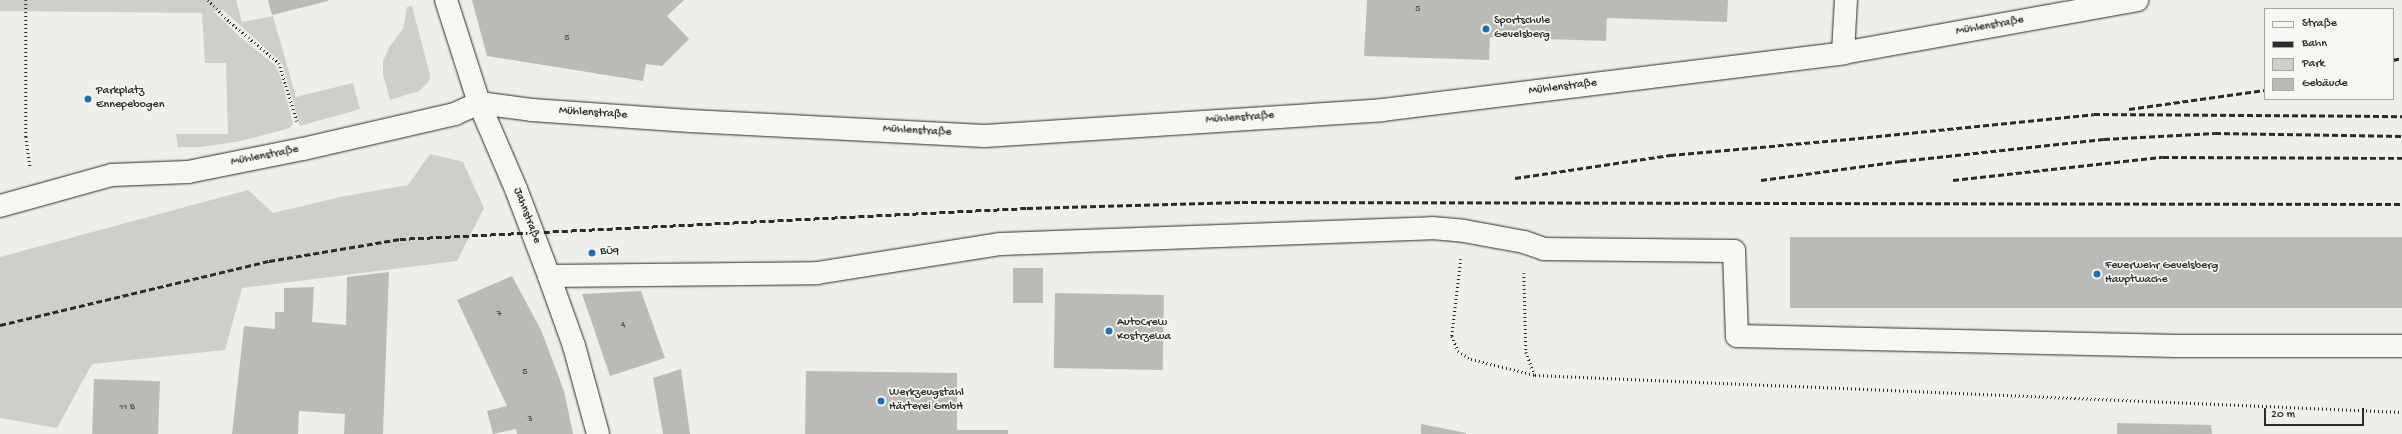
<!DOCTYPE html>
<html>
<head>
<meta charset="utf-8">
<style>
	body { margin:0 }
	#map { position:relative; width:2402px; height:434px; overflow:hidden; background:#eeeeea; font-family:"Gochi Hand",sans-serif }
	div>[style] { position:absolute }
	.green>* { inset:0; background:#cececa }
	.building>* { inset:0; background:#babab7; transform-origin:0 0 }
	.round { border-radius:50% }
	.path>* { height:2.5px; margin-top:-1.25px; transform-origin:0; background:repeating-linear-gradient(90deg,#2b2b2b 0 1px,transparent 0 4px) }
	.roads { filter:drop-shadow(0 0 1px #2b2b2b) drop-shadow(0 0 1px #2b2b2b) }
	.minor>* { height:22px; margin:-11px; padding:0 11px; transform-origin:11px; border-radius:11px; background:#f6f6f2 }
	.rail>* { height:3px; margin-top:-1.5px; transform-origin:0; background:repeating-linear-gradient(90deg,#2b2b2b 0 6px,transparent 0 9px) }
	.dots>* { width:11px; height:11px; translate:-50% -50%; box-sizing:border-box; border:2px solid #f6f6f2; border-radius:50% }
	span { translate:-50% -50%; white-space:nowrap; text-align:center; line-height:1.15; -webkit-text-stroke:3.5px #f6f6f2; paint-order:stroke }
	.number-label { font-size:10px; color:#4f4f4e }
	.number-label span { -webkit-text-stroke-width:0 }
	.poi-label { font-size:12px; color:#2b2b2b }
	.left { translate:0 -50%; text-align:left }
	.street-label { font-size:12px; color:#2b2b2b }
	.legend { position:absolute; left:2264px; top:8px; width:130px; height:92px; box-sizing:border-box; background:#f6f6f2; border:1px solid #a5a5a2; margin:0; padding:5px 7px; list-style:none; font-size:12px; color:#2b2b2b }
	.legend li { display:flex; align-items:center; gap:8px; height:20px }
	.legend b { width:20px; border:1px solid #a5a5a2 }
	.scale { position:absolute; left:2264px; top:408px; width:100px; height:18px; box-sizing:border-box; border:2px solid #2b2b2b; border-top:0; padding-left:5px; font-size:12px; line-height:14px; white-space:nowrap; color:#2b2b2b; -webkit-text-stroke:3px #f6f6f2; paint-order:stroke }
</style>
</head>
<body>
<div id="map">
	<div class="green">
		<i style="clip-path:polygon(0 0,236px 0,242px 22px,273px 16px,296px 97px,353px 83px,360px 109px,300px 126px,282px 63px,222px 9px,213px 11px,240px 37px,275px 65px,281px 78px,293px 124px,290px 128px,241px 141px,200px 147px,178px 147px,176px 134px,228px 134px,226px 63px,205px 63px,202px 13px,0 11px)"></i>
		<i style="clip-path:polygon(412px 6px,430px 75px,429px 81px,419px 91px,390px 100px,383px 74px,383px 61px,390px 46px,403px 29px,407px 7px)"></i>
		<i style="clip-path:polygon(430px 154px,463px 162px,484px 208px,457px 261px,242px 288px,225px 350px,92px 364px,57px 428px,0 418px,0 257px,248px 190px,273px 213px,340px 197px,408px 185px)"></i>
	</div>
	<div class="building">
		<i style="clip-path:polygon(268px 0,328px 0,328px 1px,272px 15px)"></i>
		<i style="clip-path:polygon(472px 0,684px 0,667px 16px,689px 39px,662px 66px,646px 64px,643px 81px,487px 56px)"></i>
		<i style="clip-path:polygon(1367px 0,1728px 0,1727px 22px,1607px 18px,1606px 41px,1490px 37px,1489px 60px,1364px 56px)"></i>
		<i style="left:1790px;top:237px;width:612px;height:71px"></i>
		<i class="round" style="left:587px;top:248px;width:10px;height:10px"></i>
		<i style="left:1013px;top:268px;width:30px;height:35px"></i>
		<i style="clip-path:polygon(389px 272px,383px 434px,344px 434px,345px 414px,299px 411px,298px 434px,232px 434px,244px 326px,275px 329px,275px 312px,284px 312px,284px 288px,314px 287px,312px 322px,346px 325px,347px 277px)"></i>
		<i style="clip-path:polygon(512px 276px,541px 330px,564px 391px,573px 434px,517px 434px,516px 429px,493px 434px,487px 411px,507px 406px,457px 300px)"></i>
		<i style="clip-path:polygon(641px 291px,665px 358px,610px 376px,582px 294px)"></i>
		<i style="left:1055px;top:293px;width:109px;height:75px;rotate:1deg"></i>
		<i style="clip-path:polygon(681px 369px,690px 434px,663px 434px,653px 378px)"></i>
		<i style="clip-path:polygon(806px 371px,957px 373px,957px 430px,1008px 430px,1008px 434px,805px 434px)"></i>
		<i style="left:94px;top:379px;width:66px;height:55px;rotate:2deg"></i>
		<i style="clip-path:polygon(2117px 423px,2211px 425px,2212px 434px,2117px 434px)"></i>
		<i style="clip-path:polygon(1421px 424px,1466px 433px,1466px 434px,1421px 434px)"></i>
	</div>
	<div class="path">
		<i style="left:26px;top:0;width:137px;rotate:90deg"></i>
		<i style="left:26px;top:137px;width:30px;rotate:82deg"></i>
		<i style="left:208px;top:0;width:31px;rotate:45deg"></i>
		<i style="left:230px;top:22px;width:64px;rotate:39.9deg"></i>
		<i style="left:279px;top:63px;width:61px;rotate:72.8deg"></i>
		<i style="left:1461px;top:259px;width:78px;rotate:96.7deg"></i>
		<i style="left:1452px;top:336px;width:16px;rotate:68deg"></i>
		<i style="left:1458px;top:351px;width:15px;rotate:32deg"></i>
		<i style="left:1471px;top:359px;width:66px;rotate:14deg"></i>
		<i style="left:1535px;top:375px;width:868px;rotate:2.44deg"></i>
		<i style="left:1524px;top:273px;width:79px;rotate:88.5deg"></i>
		<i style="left:1526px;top:352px;width:25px;rotate:69deg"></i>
	</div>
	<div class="roads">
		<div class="minor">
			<i style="left:446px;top:0;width:108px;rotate:72.2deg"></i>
			<i style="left:479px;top:103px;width:94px;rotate:66.7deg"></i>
			<i style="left:516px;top:189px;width:93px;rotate:69.2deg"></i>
			<i style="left:549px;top:276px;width:74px;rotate:70.3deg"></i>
			<i style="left:574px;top:346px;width:91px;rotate:74.7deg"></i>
			<i style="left:1843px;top:53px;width:53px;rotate:-86.8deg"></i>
			<i style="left:0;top:206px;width:116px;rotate:-15.5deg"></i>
			<i style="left:112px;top:175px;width:76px;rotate:-2.3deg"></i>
			<i style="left:188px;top:172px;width:117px;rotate:-11.3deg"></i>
			<i style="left:303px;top:149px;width:156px;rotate:-13deg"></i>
			<i style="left:455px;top:114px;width:26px;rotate:-25deg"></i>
			<i style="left:479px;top:103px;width:53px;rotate:7.5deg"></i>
			<i style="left:532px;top:110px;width:158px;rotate:4deg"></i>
			<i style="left:690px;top:121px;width:295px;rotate:2.9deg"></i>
			<i style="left:985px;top:136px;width:398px;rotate:-3.7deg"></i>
			<i style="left:1382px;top:110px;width:465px;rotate:-7deg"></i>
			<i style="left:1843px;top:53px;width:299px;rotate:-10.2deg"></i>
			<i style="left:549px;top:276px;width:268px;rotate:-0.6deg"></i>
			<i style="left:817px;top:273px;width:186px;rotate:-9deg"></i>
			<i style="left:1001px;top:244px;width:431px;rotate:-2.1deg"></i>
			<i style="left:1432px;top:228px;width:32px;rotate:5deg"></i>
			<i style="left:1464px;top:231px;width:61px;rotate:10.4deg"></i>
			<i style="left:1524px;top:242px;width:21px;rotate:19deg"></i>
			<i style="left:1544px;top:249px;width:190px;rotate:0.6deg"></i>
			<i style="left:1734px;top:251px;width:85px;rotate:88deg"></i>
			<i style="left:1737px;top:336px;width:440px;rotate:1.3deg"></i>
			<i style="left:2177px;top:346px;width:225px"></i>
		</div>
	</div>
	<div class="rail">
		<i style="left:2393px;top:60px;width:9px;rotate:-13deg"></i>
		<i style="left:2129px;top:109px;width:137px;rotate:-8deg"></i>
		<i style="left:1515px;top:178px;width:157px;rotate:-8.4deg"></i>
		<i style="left:1670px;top:155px;width:180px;rotate:-5.1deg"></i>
		<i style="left:1849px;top:139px;width:246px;rotate:-5.8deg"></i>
		<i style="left:2094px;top:114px;width:308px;rotate:0.4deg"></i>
		<i style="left:1761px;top:180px;width:141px;rotate:-7.7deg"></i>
		<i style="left:1901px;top:161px;width:204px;rotate:-6.2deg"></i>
		<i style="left:2104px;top:139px;width:111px;rotate:-3.1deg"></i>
		<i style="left:2215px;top:133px;width:187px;rotate:0.9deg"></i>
		<i style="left:1953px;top:180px;width:211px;rotate:-6.3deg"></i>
		<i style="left:2163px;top:157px;width:239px;rotate:0.2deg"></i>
		<i style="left:0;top:325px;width:277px;rotate:-13.4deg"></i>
		<i style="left:269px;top:261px;width:133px;rotate:-9.5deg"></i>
		<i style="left:400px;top:239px;width:628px;rotate:-2.83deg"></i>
		<i style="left:1027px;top:208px;width:215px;rotate:-1.6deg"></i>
		<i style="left:1242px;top:202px;width:1160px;rotate:0.1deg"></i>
	</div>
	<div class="dots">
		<i style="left:1486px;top:29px;background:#1f6fb2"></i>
		<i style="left:88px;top:99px;background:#1f6fb2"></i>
		<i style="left:592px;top:253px;background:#1f6fb2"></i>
		<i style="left:2097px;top:274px;background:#1f6fb2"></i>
		<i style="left:1109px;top:331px;background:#1f6fb2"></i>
		<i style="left:881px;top:401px;background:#1f6fb2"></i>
	</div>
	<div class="number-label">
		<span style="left:1418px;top:10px">5</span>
		<span style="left:567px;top:39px">5</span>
		<span style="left:499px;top:315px">7</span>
		<span style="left:623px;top:326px">4</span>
		<span style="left:525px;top:373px">5</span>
		<span style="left:127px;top:408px">11 B</span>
		<span style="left:530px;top:420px">3</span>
	</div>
	<div class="poi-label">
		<span class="left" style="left:1494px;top:29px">Sportschule<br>Gevelsberg</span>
		<span class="left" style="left:96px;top:99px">Parkplatz<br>Ennepebogen</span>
		<span class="left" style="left:600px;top:253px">BÜ9</span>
		<span class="left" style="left:2105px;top:274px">Feuerwehr Gevelsberg<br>Hauptwache</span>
		<span class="left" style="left:1117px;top:331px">AutoCrew<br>Kostrzewa</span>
		<span class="left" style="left:889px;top:401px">Werkzeugstahl<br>Härterei GmbH</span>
	</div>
	<div class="street-label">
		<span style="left:1990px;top:27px;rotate:-10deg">Mühlenstraße</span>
		<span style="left:1563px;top:88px;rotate:-7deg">Mühlenstraße</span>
		<span style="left:593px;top:114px;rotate:4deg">Mühlenstraße</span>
		<span style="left:1240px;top:119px;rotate:-4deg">Mühlenstraße</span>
		<span style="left:917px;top:132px;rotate:3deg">Mühlenstraße</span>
		<span style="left:265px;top:157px;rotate:-11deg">Mühlenstraße</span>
		<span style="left:526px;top:216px;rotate:69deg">Jahnstraße</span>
	</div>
	<ul class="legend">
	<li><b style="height:5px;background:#f6f6f2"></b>Straße</li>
	<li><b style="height:5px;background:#2b2b2b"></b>Bahn</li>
	<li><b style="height:11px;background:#cececa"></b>Park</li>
	<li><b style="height:11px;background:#babab7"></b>Gebäude</li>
	</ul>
	<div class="scale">20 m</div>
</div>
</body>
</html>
